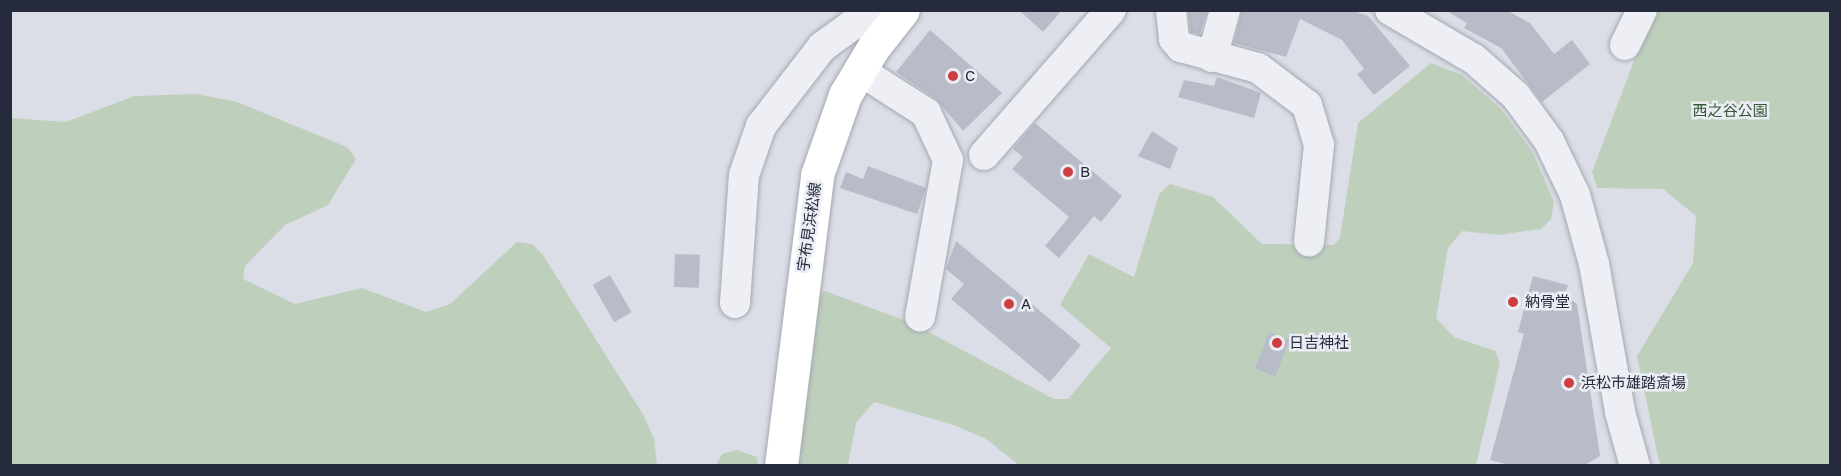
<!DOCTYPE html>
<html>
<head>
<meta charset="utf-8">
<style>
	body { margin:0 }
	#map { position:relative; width:1841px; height:476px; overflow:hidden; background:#dbdee6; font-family:"Golos Text","Noto Sans JP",sans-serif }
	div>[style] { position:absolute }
	.green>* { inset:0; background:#bed0bc }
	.building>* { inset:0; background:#b8bcc8; transform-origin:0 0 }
	.roads { filter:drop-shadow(0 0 2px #a4a8b3) drop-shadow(0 0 2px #a4a8b3) }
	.minor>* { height:30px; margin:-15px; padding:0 15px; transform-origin:15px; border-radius:15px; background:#eeeff4 }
	.major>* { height:33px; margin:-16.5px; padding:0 16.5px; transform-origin:16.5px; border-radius:16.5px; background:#fff }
	.dots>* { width:16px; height:16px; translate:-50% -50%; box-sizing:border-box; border:3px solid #eaedf4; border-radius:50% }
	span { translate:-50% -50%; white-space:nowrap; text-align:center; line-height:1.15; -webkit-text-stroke:5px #eaedf4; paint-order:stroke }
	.poi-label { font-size:15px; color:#252a3c }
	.left { translate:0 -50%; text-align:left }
	.park-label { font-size:15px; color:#355732 }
	.street-label { font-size:15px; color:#252a3c }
	.frame { position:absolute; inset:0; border:12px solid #252a3c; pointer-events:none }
</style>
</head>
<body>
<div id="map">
	<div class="green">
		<i style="clip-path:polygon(1653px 11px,1830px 11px,1830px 465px,1661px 465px,1658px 457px,1637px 356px,1693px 263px,1696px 216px,1663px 189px,1597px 188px,1592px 172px)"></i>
		<i style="clip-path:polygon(1431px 63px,1462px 75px,1501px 109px,1532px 151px,1554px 202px,1551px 219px,1541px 229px,1498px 235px,1462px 231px,1448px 248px,1436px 318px,1454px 337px,1495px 351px,1500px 363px,1476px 465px,1019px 465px,986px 439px,954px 425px,874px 402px,856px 423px,848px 465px,795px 466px,817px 296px,825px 291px,912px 323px,1054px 399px,1068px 399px,1111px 348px,1060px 305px,1089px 254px,1134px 277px,1159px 194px,1170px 184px,1213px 197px,1262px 244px,1334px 245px,1340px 237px,1358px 123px)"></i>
		<i style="clip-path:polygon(196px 94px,237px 102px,347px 147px,356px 159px,328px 205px,285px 225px,245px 266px,243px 279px,295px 304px,362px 288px,426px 312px,450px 304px,517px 242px,532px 244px,543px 255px,644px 416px,654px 439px,657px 465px,11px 465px,11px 118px,66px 122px,134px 96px)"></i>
		<i style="clip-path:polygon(737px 450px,757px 457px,758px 465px,716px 465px,722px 454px)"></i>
	</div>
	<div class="building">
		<i style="clip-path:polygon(1019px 10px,1062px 10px,1043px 32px)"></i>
		<i style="clip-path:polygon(1188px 10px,1207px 10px,1200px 34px,1191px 32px)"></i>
		<i style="clip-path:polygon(1242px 10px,1350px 10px,1368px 16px,1410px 66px,1374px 95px,1357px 74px,1364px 69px,1342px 40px,1300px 19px,1286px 57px,1234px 43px)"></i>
		<i style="clip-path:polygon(1445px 10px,1506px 10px,1530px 23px,1554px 54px,1572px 40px,1590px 64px,1542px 102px,1501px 48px,1464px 28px,1467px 23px)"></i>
		<i style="clip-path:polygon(930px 30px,1002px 93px,963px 131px,936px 99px,896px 72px)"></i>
		<i style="clip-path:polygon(1217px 77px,1261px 93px,1254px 118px,1178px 97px,1184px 80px,1214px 86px)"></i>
		<i style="clip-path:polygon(1035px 123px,1122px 196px,1101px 222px,1094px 216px,1059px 258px,1045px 246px,1069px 217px,1012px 169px,1023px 157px,1013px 149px)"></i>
		<i style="clip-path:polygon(1152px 131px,1178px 148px,1170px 169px,1138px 156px)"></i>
		<i style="clip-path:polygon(868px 166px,926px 188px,917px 214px,840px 188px,846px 172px,863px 179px)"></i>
		<i style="clip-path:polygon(956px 241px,1081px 345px,1050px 382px,951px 299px,964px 284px,946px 269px)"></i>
		<i style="left:675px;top:254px;width:25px;height:33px;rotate:2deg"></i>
		<i style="left:610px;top:275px;width:43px;height:20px;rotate:60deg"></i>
		<i style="clip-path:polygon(1533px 276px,1568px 285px,1565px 295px,1577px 304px,1600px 456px,1585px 465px,1510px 465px,1490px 460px,1524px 334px,1518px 332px)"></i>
		<i style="left:1269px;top:332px;width:22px;height:39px;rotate:21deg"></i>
	</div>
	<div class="roads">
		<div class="minor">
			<i style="left:1171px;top:10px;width:29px;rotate:84deg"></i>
			<i style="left:1174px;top:39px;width:11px;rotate:49deg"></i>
			<i style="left:1181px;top:47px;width:80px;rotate:15.3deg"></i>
			<i style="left:1258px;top:68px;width:61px;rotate:37.1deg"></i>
			<i style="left:1307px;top:105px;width:42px;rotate:73.3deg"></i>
			<i style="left:1319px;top:145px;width:97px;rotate:95.9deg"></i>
			<i style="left:1390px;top:10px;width:97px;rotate:30.3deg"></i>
			<i style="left:1474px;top:59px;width:56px;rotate:41.4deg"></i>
			<i style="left:1516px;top:96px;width:56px;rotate:53.7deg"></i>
			<i style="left:1549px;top:141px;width:60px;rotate:64.3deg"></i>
			<i style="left:1575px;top:195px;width:72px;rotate:74.6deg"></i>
			<i style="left:1594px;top:264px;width:150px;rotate:80deg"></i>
			<i style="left:1620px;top:412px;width:56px;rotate:74.5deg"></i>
			<i style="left:1625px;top:45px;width:39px;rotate:-64deg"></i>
			<i style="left:1212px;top:57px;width:49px;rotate:-74.5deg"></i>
			<i style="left:859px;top:70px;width:80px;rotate:32.7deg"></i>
			<i style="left:926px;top:113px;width:52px;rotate:64.9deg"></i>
			<i style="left:948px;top:160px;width:159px;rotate:100.1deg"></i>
			<i style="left:984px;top:155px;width:193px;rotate:-48.8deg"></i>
			<i style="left:735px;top:303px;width:128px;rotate:-86deg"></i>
			<i style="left:744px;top:175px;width:52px;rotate:-70.9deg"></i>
			<i style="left:761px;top:126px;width:100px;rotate:-52.3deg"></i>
			<i style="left:822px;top:47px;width:37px;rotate:-36deg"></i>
			<i style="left:852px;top:25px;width:44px;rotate:-20.1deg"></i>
		</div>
		<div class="major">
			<i style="left:781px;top:466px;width:293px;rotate:-82.9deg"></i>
			<i style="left:817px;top:175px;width:85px;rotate:-70.7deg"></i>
			<i style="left:845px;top:95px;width:55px;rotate:-59.2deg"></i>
			<i style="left:873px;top:48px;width:48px;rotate:-51.7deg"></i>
		</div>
	</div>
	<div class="dots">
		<i style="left:953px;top:76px;background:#ce3d40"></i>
		<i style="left:1068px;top:172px;background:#ce3d40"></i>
		<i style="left:1513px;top:302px;background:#ce3d40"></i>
		<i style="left:1009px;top:304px;background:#ce3d40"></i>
		<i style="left:1277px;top:343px;background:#ce3d40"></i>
		<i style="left:1569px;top:383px;background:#ce3d40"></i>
	</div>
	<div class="poi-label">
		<span class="left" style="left:965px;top:76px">C</span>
		<span class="left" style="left:1080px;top:172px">B</span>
		<span class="left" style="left:1525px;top:302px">納骨堂</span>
		<span class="left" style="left:1021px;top:304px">A</span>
		<span class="left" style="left:1289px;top:343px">日吉神社</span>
		<span class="left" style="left:1581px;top:383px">浜松市雄踏斎場</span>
	</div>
	<div class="park-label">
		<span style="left:1730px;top:111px">西之谷公園</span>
	</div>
	<div class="street-label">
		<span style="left:809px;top:227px;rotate:-82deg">宇布見浜松線</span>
	</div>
	<div class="frame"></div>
</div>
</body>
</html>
